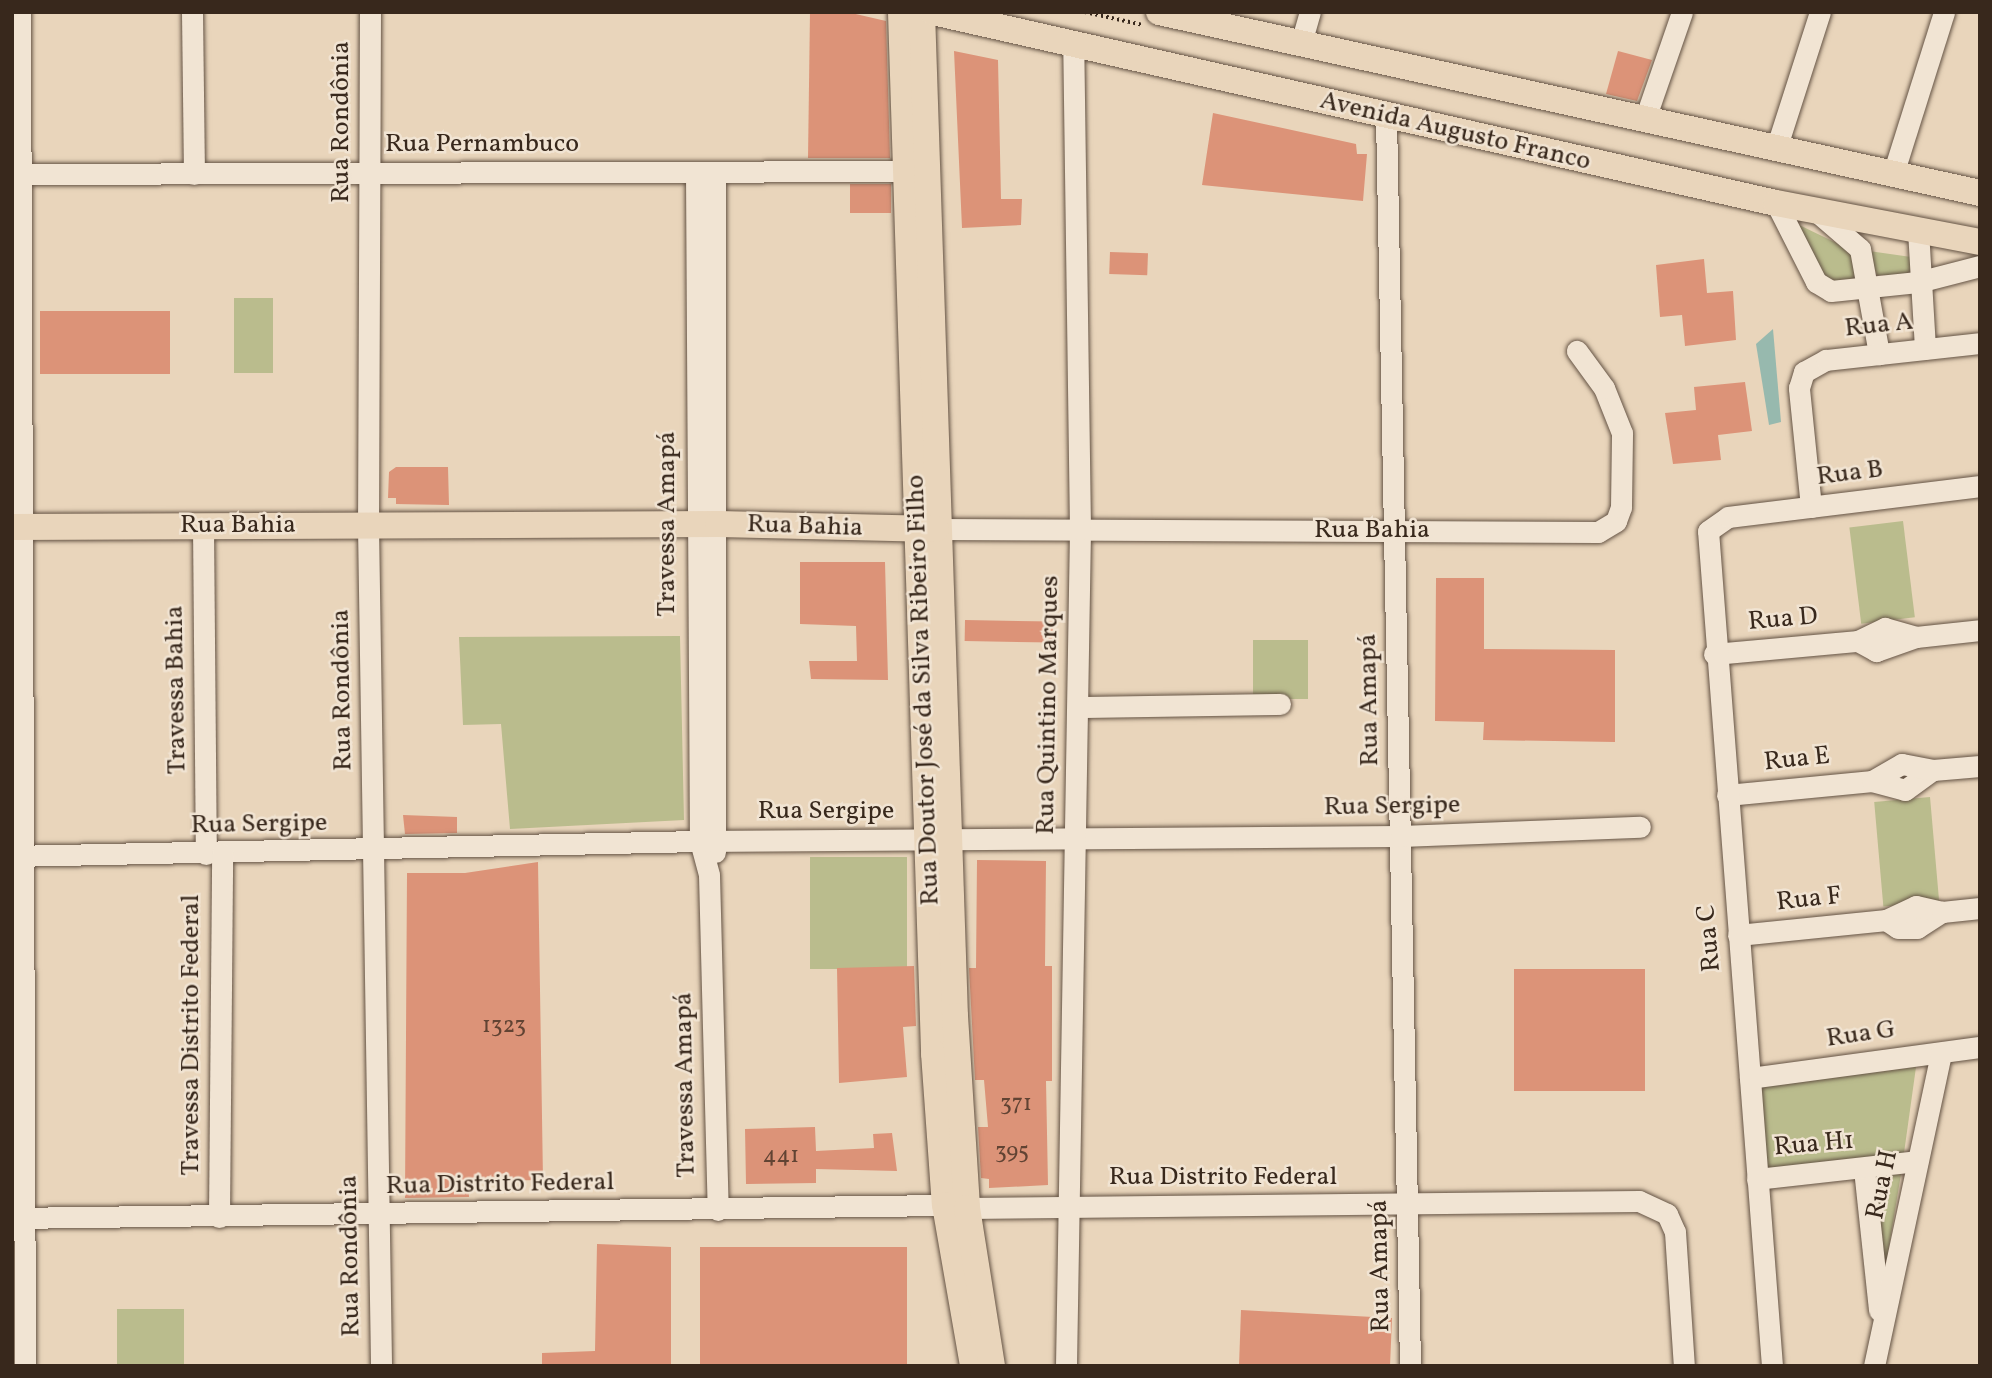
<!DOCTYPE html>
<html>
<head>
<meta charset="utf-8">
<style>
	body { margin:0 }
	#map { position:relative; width:1992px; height:1378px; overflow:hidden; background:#e9d5bb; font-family:Vollkorn,serif }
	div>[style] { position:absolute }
	.green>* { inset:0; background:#babc8d; transform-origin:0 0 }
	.water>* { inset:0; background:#97b9ae }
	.building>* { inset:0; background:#dc9378; transform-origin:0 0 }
	.path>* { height:3.5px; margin-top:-1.75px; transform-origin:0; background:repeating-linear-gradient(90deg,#38281c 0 2px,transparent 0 5.5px) }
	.roads { filter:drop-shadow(0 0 2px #645344) drop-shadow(0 0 2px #645344) }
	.minor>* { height:21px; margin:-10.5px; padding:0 10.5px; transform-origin:10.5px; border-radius:10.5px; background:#f1e4d3 }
	.major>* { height:26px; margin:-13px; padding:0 13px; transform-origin:13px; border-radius:13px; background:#e9d5bb }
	span { translate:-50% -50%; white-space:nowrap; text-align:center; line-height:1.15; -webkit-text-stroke:5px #f1e4d3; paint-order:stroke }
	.number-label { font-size:23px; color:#614333 }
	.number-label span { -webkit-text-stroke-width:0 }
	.street-label { font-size:26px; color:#38281c }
	.frame { position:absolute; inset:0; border:14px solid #38281c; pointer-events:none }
</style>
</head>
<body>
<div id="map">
	<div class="green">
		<i style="clip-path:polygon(1795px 223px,1851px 250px,1860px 277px,1852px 284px,1820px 279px)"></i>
		<i style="clip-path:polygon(1869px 251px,1911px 257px,1912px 268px,1908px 275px,1877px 275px)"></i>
		<i style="left:234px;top:298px;width:39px;height:75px"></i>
		<i style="left:1903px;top:521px;width:97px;height:54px;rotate:83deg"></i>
		<i style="clip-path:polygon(680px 636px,684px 820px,510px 829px,501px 724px,463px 725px,459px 637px)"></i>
		<i style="left:1253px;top:640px;width:55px;height:59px"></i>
		<i style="left:1930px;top:797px;width:105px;height:56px;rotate:85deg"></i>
		<i style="left:810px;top:857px;width:97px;height:112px"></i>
		<i style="clip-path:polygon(1916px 1067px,1904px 1153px,1764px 1171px,1759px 1087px)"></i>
		<i style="clip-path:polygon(1901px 1174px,1882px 1289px,1868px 1177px)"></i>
		<i style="left:117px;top:1309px;width:67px;height:57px"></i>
	</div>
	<div class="water">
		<i style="clip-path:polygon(1773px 329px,1781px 422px,1769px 425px,1756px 344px)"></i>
	</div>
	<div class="building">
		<i style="clip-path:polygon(810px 12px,847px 12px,886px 21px,890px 158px,808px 158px)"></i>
		<i style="clip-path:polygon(954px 51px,998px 60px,1001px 199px,1022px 199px,1021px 225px,962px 228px)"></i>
		<i style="clip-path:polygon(1618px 51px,1652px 60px,1637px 101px,1606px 94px)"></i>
		<i style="clip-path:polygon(1213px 113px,1356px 144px,1357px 154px,1367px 154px,1363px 201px,1202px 185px)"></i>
		<i style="left:850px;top:184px;width:41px;height:29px"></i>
		<i style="left:1110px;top:252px;width:38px;height:22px;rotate:2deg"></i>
		<i style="clip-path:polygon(1704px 259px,1707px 293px,1733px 291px,1736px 340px,1685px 346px,1682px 315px,1660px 317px,1656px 265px)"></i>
		<i style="left:40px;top:311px;width:130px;height:63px"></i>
		<i style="clip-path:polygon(1745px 382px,1752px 431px,1718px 435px,1721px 460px,1673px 464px,1665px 413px,1696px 410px,1694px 387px)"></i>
		<i style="clip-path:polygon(396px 467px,448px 467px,449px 505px,396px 504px,396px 498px,388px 498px,389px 472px)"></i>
		<i style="clip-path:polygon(800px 562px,885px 562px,888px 680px,811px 679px,809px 661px,857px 661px,856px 626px,800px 624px)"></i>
		<i style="clip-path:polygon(1436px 578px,1484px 578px,1484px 649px,1615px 650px,1615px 742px,1483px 740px,1484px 722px,1435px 721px)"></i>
		<i style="left:965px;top:620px;width:88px;height:21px;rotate:1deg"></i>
		<i style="clip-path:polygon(403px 815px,457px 817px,457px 833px,405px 834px)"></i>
		<i style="clip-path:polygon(977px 860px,1046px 861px,1045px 966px,1052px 966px,1052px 1081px,1046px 1081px,1048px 1185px,989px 1188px,989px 1179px,981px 1178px,978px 1127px,988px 1127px,984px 1080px,975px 1080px,969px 968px,976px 968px)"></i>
		<i style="clip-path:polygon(538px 862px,543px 1180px,468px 1181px,469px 1197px,405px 1198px,407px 873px,465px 873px)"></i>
		<i style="clip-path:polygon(914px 966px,916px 1026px,903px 1027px,907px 1077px,839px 1083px,837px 968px)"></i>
		<i style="left:1645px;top:969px;width:122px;height:131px;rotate:90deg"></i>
		<i style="clip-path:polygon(815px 1127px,816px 1151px,874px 1148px,873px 1134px,892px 1133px,897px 1171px,816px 1169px,816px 1183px,746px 1184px,745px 1129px)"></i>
		<i style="clip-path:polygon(597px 1244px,671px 1247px,671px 1366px,542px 1366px,542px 1353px,595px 1351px)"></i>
		<i style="left:700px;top:1247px;width:207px;height:119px"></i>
		<i style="clip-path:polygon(1241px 1310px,1392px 1318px,1390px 1366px,1239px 1366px)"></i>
	</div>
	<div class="path">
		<i style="left:1085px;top:12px;width:59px;rotate:12.6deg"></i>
	</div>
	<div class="roads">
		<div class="minor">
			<i style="left:20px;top:12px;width:1354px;rotate:89.79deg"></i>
			<i style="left:192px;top:12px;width:162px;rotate:89.3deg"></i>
			<i style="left:370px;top:12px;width:514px;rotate:90.22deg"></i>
			<i style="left:368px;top:526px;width:840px;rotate:89.11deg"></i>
			<i style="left:1301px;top:43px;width:32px;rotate:-74deg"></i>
			<i style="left:1386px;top:116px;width:1250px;rotate:88.9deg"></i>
			<i style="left:1645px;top:119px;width:113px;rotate:-70.9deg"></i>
			<i style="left:1776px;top:149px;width:144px;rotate:-72.2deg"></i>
			<i style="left:696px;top:172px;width:669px;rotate:89.66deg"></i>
			<i style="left:700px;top:841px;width:35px;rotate:75deg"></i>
			<i style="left:709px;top:875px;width:335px;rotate:88.5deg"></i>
			<i style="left:12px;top:174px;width:898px;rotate:-0.19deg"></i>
			<i style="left:1893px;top:174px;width:170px;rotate:-72.5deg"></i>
			<i style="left:1776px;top:203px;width:89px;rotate:63.1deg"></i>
			<i style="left:1816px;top:282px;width:17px;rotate:31deg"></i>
			<i style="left:1831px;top:291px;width:87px;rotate:-5.9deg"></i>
			<i style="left:1918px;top:282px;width:64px;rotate:-14.5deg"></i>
			<i style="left:1816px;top:211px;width:58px;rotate:40.8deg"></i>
			<i style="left:1860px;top:249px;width:107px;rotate:79.7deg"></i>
			<i style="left:1918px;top:230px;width:119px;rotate:86.6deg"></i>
			<i style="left:1811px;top:507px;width:120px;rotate:-95.8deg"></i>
			<i style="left:1799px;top:388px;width:17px;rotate:-73deg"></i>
			<i style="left:1804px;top:372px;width:25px;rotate:-29deg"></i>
			<i style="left:1826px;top:360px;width:155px;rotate:-6.3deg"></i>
			<i style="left:203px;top:525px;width:329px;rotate:89.5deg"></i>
			<i style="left:938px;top:529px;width:660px;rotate:0.26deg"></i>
			<i style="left:1598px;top:532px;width:21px;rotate:-31deg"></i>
			<i style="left:1616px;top:521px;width:15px;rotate:-70deg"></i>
			<i style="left:1621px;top:507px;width:74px;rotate:-89.2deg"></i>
			<i style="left:1622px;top:433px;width:48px;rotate:-111.8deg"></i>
			<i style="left:1604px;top:388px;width:46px;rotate:-126.1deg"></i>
			<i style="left:1858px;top:641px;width:21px;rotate:29deg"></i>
			<i style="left:1876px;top:651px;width:42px;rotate:-19.3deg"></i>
			<i style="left:1916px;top:637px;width:64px;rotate:-6.2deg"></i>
			<i style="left:1714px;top:654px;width:145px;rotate:-5.2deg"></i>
			<i style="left:1858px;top:641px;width:30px;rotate:-26deg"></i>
			<i style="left:1885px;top:628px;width:32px;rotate:16deg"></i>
			<i style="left:1079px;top:707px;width:201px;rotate:-0.9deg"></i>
			<i style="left:1872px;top:781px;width:34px;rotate:15deg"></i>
			<i style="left:1905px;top:790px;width:34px;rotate:-36deg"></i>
			<i style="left:1727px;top:795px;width:146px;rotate:-5.5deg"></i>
			<i style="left:1872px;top:781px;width:34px;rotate:-30deg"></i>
			<i style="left:1902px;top:764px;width:32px;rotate:11deg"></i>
			<i style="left:1933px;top:770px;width:47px;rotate:-4.9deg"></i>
			<i style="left:715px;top:852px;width:680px;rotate:-90deg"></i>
			<i style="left:12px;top:856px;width:688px;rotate:-1.25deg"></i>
			<i style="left:700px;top:841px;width:701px;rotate:-0.41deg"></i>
			<i style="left:1401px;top:836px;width:239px;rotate:-2.2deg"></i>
			<i style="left:1886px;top:920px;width:14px;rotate:34deg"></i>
			<i style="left:1898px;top:928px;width:19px"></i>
			<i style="left:1917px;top:928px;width:30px;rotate:-33deg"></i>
			<i style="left:1738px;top:935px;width:149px;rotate:-5.8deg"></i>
			<i style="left:1886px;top:920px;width:33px;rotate:-25deg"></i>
			<i style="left:1916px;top:906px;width:27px;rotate:13deg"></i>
			<i style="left:1942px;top:912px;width:38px;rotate:-6deg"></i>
			<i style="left:1750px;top:1078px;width:232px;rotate:-7.7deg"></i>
			<i style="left:1864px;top:1169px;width:142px;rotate:83.9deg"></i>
			<i style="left:1757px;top:1179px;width:161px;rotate:-6.4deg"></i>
			<i style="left:967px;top:1208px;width:672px;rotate:-0.6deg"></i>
			<i style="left:1639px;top:1201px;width:31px;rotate:25deg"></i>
			<i style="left:1667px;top:1214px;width:20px;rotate:66deg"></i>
			<i style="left:1675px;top:1232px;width:134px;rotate:86.2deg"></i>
			<i style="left:219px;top:1217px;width:363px;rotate:-89.5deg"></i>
			<i style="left:12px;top:1218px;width:933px;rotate:-0.8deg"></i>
			<i style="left:1066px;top:1366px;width:837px;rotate:-89.04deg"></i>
			<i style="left:1080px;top:529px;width:483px;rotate:-90.8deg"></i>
			<i style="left:1772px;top:1366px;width:837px;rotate:-94.38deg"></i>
			<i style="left:1708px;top:531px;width:24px;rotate:-35deg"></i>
			<i style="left:1728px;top:517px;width:254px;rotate:-7deg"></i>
			<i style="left:1874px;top:1366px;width:320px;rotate:-77.9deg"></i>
		</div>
		<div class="major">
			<i style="left:901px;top:12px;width:1042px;rotate:88.18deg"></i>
			<i style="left:934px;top:1053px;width:152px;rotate:85.9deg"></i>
			<i style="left:945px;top:1205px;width:163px;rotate:80.1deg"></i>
			<i style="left:922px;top:12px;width:1005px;rotate:88.12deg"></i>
			<i style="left:955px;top:1016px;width:192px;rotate:86.4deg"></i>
			<i style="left:967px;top:1208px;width:160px;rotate:81deg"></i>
			<i style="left:933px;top:12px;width:864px;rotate:12.77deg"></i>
			<i style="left:1776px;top:203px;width:208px;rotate:10.8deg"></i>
			<i style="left:1159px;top:12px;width:841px;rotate:12.43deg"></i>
			<i style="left:12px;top:527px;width:706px;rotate:-0.24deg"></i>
			<i style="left:718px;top:524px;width:218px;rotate:1.3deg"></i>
		</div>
	</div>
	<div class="number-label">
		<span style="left:504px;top:1026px">1323</span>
		<span style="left:1016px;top:1104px">371</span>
		<span style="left:1012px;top:1152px">395</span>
		<span style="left:781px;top:1156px">441</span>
	</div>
	<div class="street-label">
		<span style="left:342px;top:122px;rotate:-90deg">Rua Rondônia</span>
		<span style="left:1455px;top:132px;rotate:13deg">Avenida Augusto Franco</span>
		<span style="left:482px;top:145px">Rua Pernambuco</span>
		<span style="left:1879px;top:326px;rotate:-6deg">Rua A</span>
		<span style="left:1850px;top:474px;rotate:-7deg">Rua B</span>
		<span style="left:668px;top:524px;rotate:-90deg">Travessa Amapá</span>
		<span style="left:238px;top:526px">Rua Bahia</span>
		<span style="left:805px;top:527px;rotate:2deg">Rua Bahia</span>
		<span style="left:1372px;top:531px">Rua Bahia</span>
		<span style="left:1783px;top:620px;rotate:-5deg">Rua D</span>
		<span style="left:177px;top:690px;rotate:-91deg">Travessa Bahia</span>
		<span style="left:343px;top:690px;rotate:-91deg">Rua Rondônia</span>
		<span style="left:924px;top:690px;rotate:-92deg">Rua Doutor José da Silva Ribeiro Filho</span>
		<span style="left:1370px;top:700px;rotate:-91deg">Rua Amapá</span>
		<span style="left:1049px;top:705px;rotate:-89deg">Rua Quintino Marques</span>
		<span style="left:1797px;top:760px;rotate:-6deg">Rua E</span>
		<span style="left:1392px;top:807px;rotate:-1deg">Rua Sergipe</span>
		<span style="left:826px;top:812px">Rua Sergipe</span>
		<span style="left:259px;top:825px;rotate:-1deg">Rua Sergipe</span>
		<span style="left:1809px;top:900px;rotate:-6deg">Rua F</span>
		<span style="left:1710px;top:938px;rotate:-95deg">Rua C</span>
		<span style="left:192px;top:1035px;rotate:-90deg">Travessa Distrito Federal</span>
		<span style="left:1861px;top:1035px;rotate:-8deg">Rua G</span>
		<span style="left:686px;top:1085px;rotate:-91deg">Travessa Amapá</span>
		<span style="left:1814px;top:1145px;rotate:-5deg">Rua H1</span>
		<span style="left:1223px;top:1178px">Rua Distrito Federal</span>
		<span style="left:500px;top:1185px;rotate:-1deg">Rua Distrito Federal</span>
		<span style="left:1883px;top:1185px;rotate:-78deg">Rua H</span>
		<span style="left:351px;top:1256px;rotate:-91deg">Rua Rondônia</span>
		<span style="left:1381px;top:1266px;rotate:-91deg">Rua Amapá</span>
	</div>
	<div class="frame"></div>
</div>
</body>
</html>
